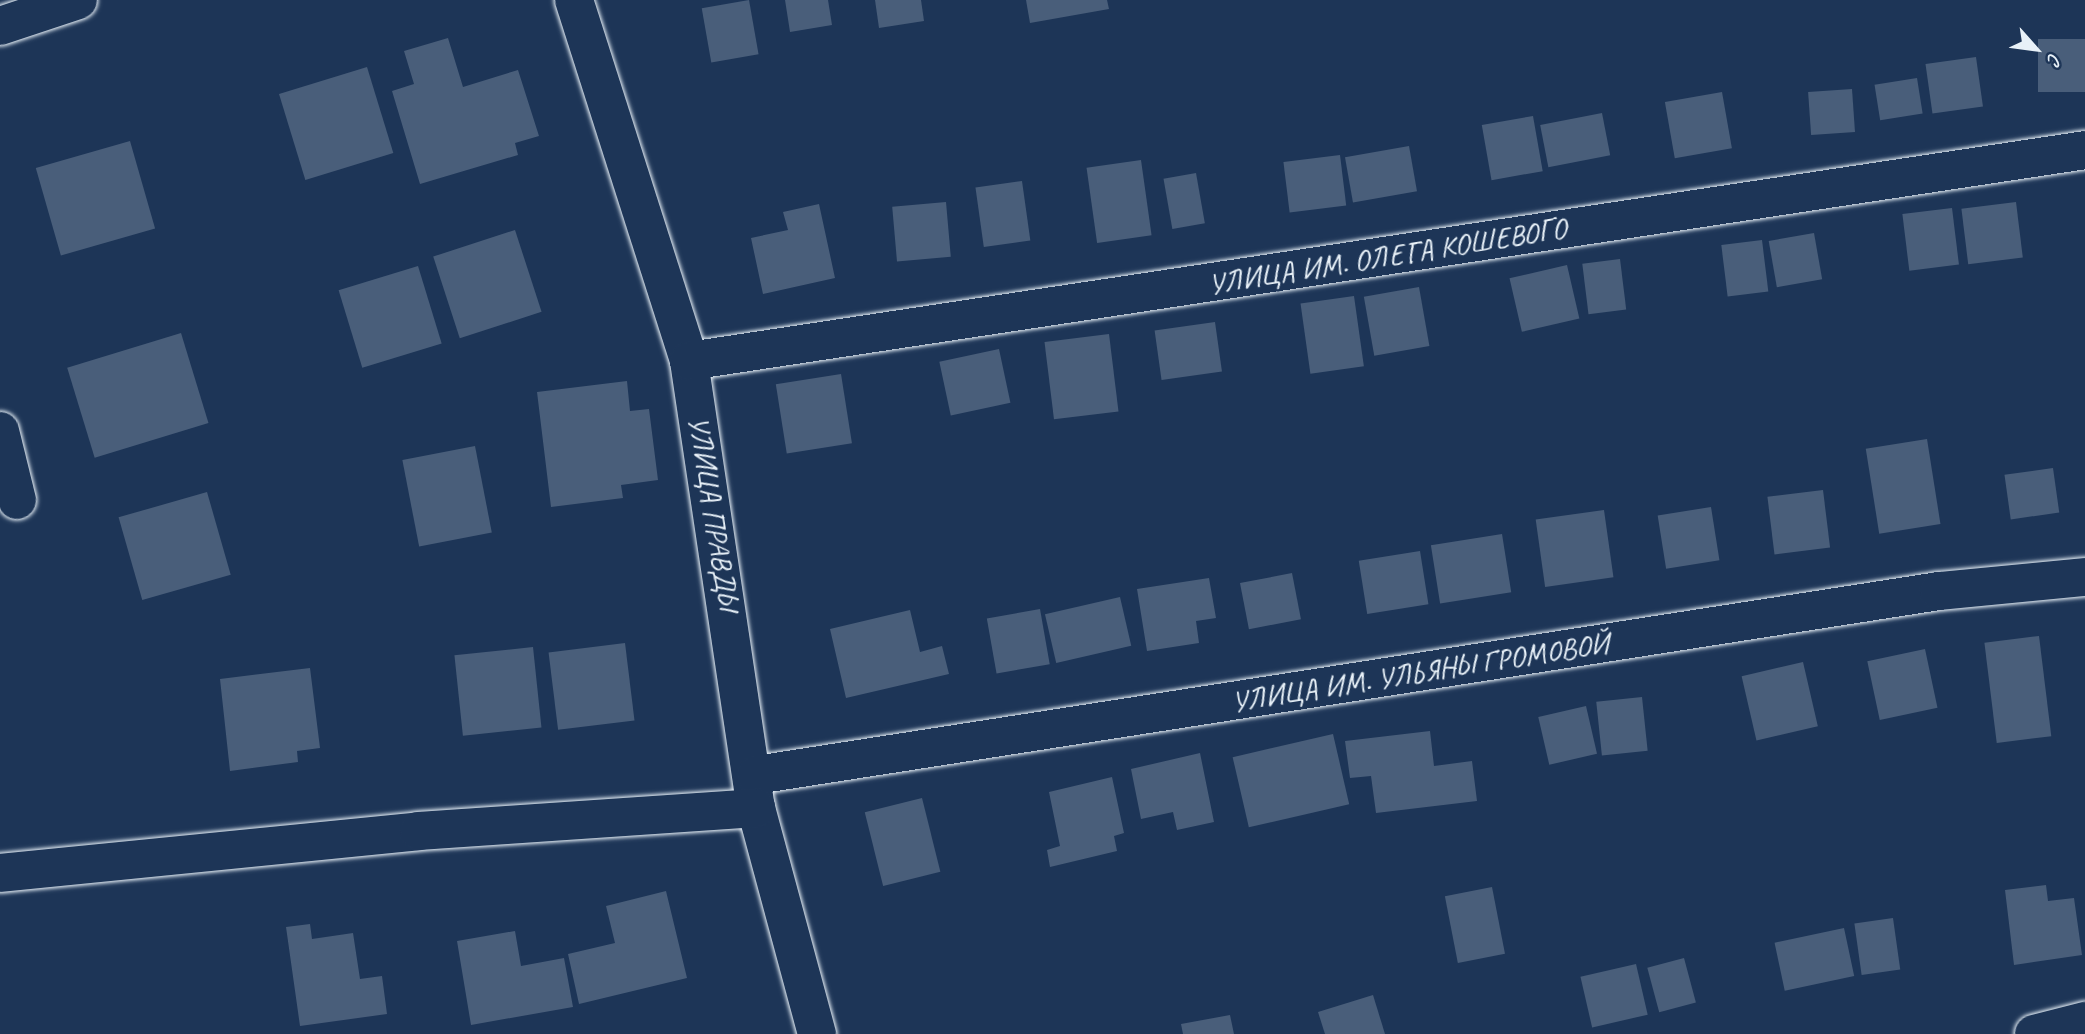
<!DOCTYPE html>
<html>
<head>
<meta charset="utf-8">
<style>
	body { margin:0 }
	#map { position:relative; width:2085px; height:1034px; overflow:hidden; background:#1d3557; font-family:Caveat,sans-serif }
	div>[style] { position:absolute }
	.building>* { inset:0; background:#495e7a; transform-origin:0 0 }
	.roads { filter:drop-shadow(0 0 2px #e8f1f8) drop-shadow(0 0 2px #e8f1f8) }
	.minor>* { height:38px; margin:-19px; padding:0 19px; transform-origin:19px; border-radius:19px; background:#1d3557 }
	span { translate:-50% -50%; white-space:nowrap; text-align:center; line-height:1.15; -webkit-text-stroke:5px #1d3557; paint-order:stroke }
	.street-label { font-size:30px; color:#e8f1f8 }
	.north { position:absolute; left:2001px; top:14px; width:70px; height:70px; -webkit-text-stroke:5px #1d3557; paint-order:stroke; rotate:118deg; font-size:19px; font-weight:700; line-height:28px; text-align:center; color:#e8f1f8 }
	.north::after { content:''; display:block; margin:auto; width:24px; height:32px; background:#e8f1f8; clip-path:polygon(50% 0,100% 100%,50% 72%,0 100%) }
</style>
</head>
<body>
<div id="map">
	<div class="building">
		<i style="left:749px;top:0;width:55px;height:48px;rotate:80deg"></i>
		<i style="clip-path:polygon(785px 0,828px 0,832px 25px,790px 32px)"></i>
		<i style="clip-path:polygon(875px 0,921px 0,924px 21px,879px 28px)"></i>
		<i style="clip-path:polygon(1026px 0,1107px 0,1109px 9px,1030px 23px)"></i>
		<i style="clip-path:polygon(448px 38px,463px 87px,518px 70px,539px 136px,515px 143px,518px 155px,420px 184px,392px 91px,414px 84px,404px 51px)"></i>
		<i style="left:2085px;top:39px;width:53px;height:47px;rotate:90deg"></i>
		<i style="left:1976px;top:57px;width:50px;height:51px;rotate:82deg"></i>
		<i style="left:367px;top:67px;width:90px;height:92px;rotate:73deg"></i>
		<i style="left:1917px;top:78px;width:36px;height:43px;rotate:81deg"></i>
		<i style="left:1852px;top:89px;width:43px;height:44px;rotate:86deg"></i>
		<i style="left:1722px;top:92px;width:57px;height:58px;rotate:80deg"></i>
		<i style="left:1602px;top:113px;width:43px;height:63px;rotate:79deg"></i>
		<i style="left:1533px;top:116px;width:56px;height:52px;rotate:80deg"></i>
		<i style="left:130px;top:141px;width:91px;height:98px;rotate:74deg"></i>
		<i style="left:1409px;top:146px;width:46px;height:65px;rotate:80deg"></i>
		<i style="left:1340px;top:155px;width:51px;height:57px;rotate:83deg"></i>
		<i style="left:1141px;top:160px;width:76px;height:55px;rotate:82deg"></i>
		<i style="left:1196px;top:173px;width:51px;height:33px;rotate:80deg"></i>
		<i style="left:1022px;top:181px;width:60px;height:47px;rotate:82deg"></i>
		<i style="left:946px;top:202px;width:55px;height:54px;rotate:85deg"></i>
		<i style="left:2016px;top:202px;width:56px;height:55px;rotate:83deg"></i>
		<i style="clip-path:polygon(819px 204px,835px 278px,763px 294px,751px 238px,788px 230px,783px 212px)"></i>
		<i style="left:1952px;top:208px;width:57px;height:50px;rotate:83deg"></i>
		<i style="left:515px;top:230px;width:86px;height:86px;rotate:72deg"></i>
		<i style="left:1814px;top:233px;width:47px;height:46px;rotate:80deg"></i>
		<i style="left:1762px;top:240px;width:52px;height:41px;rotate:83deg"></i>
		<i style="left:1620px;top:259px;width:51px;height:38px;rotate:83deg"></i>
		<i style="left:1567px;top:265px;width:55px;height:59px;rotate:77deg"></i>
		<i style="left:418px;top:266px;width:81px;height:83px;rotate:73deg"></i>
		<i style="left:1419px;top:287px;width:60px;height:56px;rotate:80deg"></i>
		<i style="left:1354px;top:296px;width:71px;height:54px;rotate:82deg"></i>
		<i style="left:1215px;top:322px;width:50px;height:61px;rotate:82deg"></i>
		<i style="left:181px;top:333px;width:94px;height:119px;rotate:73deg"></i>
		<i style="left:1109px;top:334px;width:78px;height:65px;rotate:83deg"></i>
		<i style="left:999px;top:349px;width:55px;height:61px;rotate:78deg"></i>
		<i style="left:841px;top:374px;width:70px;height:66px;rotate:81deg"></i>
		<i style="clip-path:polygon(627px 381px,630px 411px,649px 409px,658px 480px,621px 485px,623px 498px,551px 507px,537px 392px)"></i>
		<i style="left:1927px;top:439px;width:86px;height:62px;rotate:81deg"></i>
		<i style="left:475px;top:446px;width:88px;height:74px;rotate:79deg"></i>
		<i style="left:2053px;top:468px;width:45px;height:49px;rotate:82deg"></i>
		<i style="left:1823px;top:490px;width:58px;height:56px;rotate:83deg"></i>
		<i style="left:207px;top:492px;width:86px;height:92px;rotate:74deg"></i>
		<i style="left:1711px;top:507px;width:54px;height:54px;rotate:81deg"></i>
		<i style="left:1604px;top:510px;width:68px;height:69px;rotate:82deg"></i>
		<i style="left:1502px;top:534px;width:59px;height:72px;rotate:81deg"></i>
		<i style="left:1420px;top:551px;width:54px;height:62px;rotate:81deg"></i>
		<i style="left:1292px;top:573px;width:47px;height:53px;rotate:79deg"></i>
		<i style="clip-path:polygon(1209px 578px,1216px 618px,1196px 621px,1199px 643px,1147px 651px,1137px 589px)"></i>
		<i style="left:1120px;top:597px;width:50px;height:77px;rotate:77deg"></i>
		<i style="left:1040px;top:609px;width:56px;height:54px;rotate:80deg"></i>
		<i style="clip-path:polygon(910px 610px,920px 652px,942px 646px,949px 674px,846px 698px,830px 629px)"></i>
		<i style="left:2039px;top:636px;width:101px;height:55px;rotate:83deg"></i>
		<i style="left:625px;top:643px;width:78px;height:77px;rotate:83deg"></i>
		<i style="left:533px;top:647px;width:81px;height:79px;rotate:84deg"></i>
		<i style="left:1925px;top:649px;width:60px;height:59px;rotate:78deg"></i>
		<i style="left:1803px;top:662px;width:66px;height:63px;rotate:77deg"></i>
		<i style="clip-path:polygon(310px 668px,320px 748px,297px 751px,298px 762px,230px 771px,220px 679px)"></i>
		<i style="left:1642px;top:697px;width:54px;height:46px;rotate:84deg"></i>
		<i style="left:1586px;top:706px;width:49px;height:49px;rotate:77deg"></i>
		<i style="clip-path:polygon(1430px 731px,1434px 766px,1472px 761px,1477px 801px,1376px 813px,1371px 776px,1350px 778px,1345px 741px)"></i>
		<i style="left:1333px;top:734px;width:72px;height:103px;rotate:77deg"></i>
		<i style="clip-path:polygon(1200px 753px,1214px 822px,1177px 830px,1173px 812px,1141px 819px,1131px 769px)"></i>
		<i style="clip-path:polygon(1112px 777px,1124px 833px,1114px 836px,1117px 851px,1050px 867px,1047px 850px,1060px 846px,1049px 792px)"></i>
		<i style="left:922px;top:798px;width:76px;height:59px;rotate:76deg"></i>
		<i style="clip-path:polygon(2046px 885px,2048px 901px,2074px 898px,2082px 955px,2014px 965px,2005px 890px)"></i>
		<i style="left:1492px;top:887px;width:68px;height:48px;rotate:79deg"></i>
		<i style="clip-path:polygon(666px 891px,687px 978px,579px 1004px,568px 954px,615px 943px,606px 906px)"></i>
		<i style="left:1893px;top:918px;width:52px;height:39px;rotate:82deg"></i>
		<i style="clip-path:polygon(310px 924px,312px 939px,353px 933px,360px 979px,382px 976px,387px 1014px,300px 1026px,286px 927px)"></i>
		<i style="left:1844px;top:928px;width:49px;height:71px;rotate:78deg"></i>
		<i style="clip-path:polygon(515px 931px,521px 966px,564px 958px,573px 1007px,471px 1025px,457px 941px)"></i>
		<i style="left:1684px;top:958px;width:46px;height:38px;rotate:75deg"></i>
		<i style="left:1636px;top:964px;width:52px;height:57px;rotate:77deg"></i>
		<i style="clip-path:polygon(1373px 995px,1385px 1034px,1325px 1034px,1318px 1012px)"></i>
		<i style="clip-path:polygon(1230px 1015px,1234px 1034px,1183px 1034px,1181px 1024px)"></i>
	</div>
	<div class="roads">
		<div class="minor">
			<i style="left:574px;top:0;width:379px;rotate:72.3deg"></i>
			<i style="left:689px;top:361px;width:452px;rotate:81.5deg"></i>
			<i style="left:756px;top:808px;width:234px;rotate:74.9deg"></i>
			<i style="left:0;top:26px;width:82px;rotate:-18.4deg"></i>
			<i style="left:689px;top:361px;width:1412px;rotate:-8.59deg"></i>
			<i style="left:0;top:431px;width:71px;rotate:76.2deg"></i>
			<i style="left:756px;top:775px;width:1197px;rotate:-8.84deg"></i>
			<i style="left:1939px;top:591px;width:147px;rotate:-5.5deg"></i>
			<i style="left:0;top:873px;width:421px;rotate:-5.7deg"></i>
			<i style="left:419px;top:831px;width:338px;rotate:-3.9deg"></i>
			<i style="left:2034px;top:1034px;width:53px;rotate:-14.3deg"></i>
		</div>
	</div>
	<div class="street-label">
		<span style="left:1387px;top:256px;rotate:-9deg">УЛИЦА ИМ. ОЛЕГА КОШЕВОГО</span>
		<span style="left:714px;top:513px;rotate:81deg">УЛИЦА ПРАВДЫ</span>
		<span style="left:1420px;top:672px;rotate:-9deg">УЛИЦА ИМ. УЛЬЯНЫ ГРОМОВОЙ</span>
	</div>
	<div class="north">С</div>
</div>
</body>
</html>
